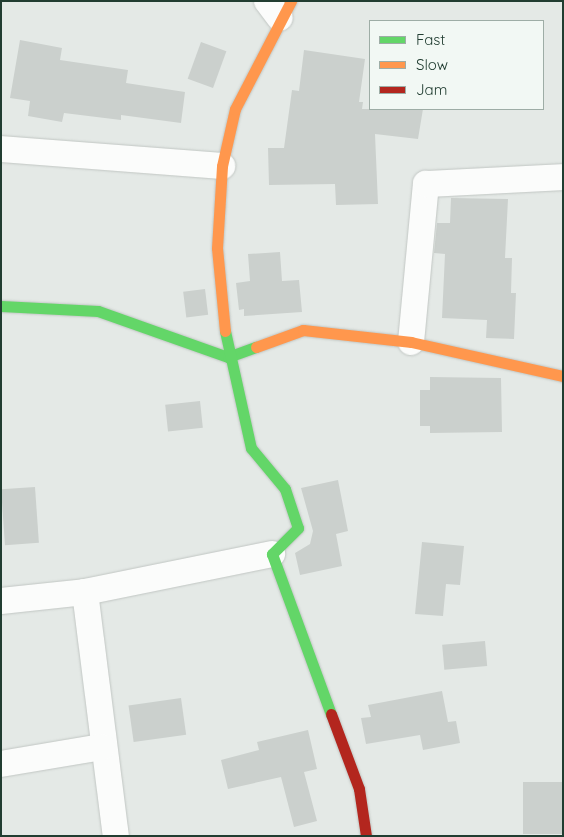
<!DOCTYPE html>
<html>
<head>
<meta charset="utf-8">
<style>
	body { margin:0 }
	#map { position:relative; width:564px; height:837px; overflow:hidden; background:#e4e9e6; font-family:Quicksand,sans-serif }
	div>[style] { position:absolute }
	.building>* { inset:0; background:#cbd0cd; transform-origin:0 0 }
	.roads { filter:drop-shadow(0 0 1px #c1c6c3) drop-shadow(0 0 1px #c1c6c3) }
	.street>* { height:26px; margin:-13px; padding:0 13px; transform-origin:13px; border-radius:13px; background:#fbfcfb }
	.fast>* { height:11px; margin:-5.5px; padding:0 5.5px; transform-origin:5.5px; border-radius:5.5px; background:#63d668 }
	.slow>* { height:11px; margin:-5.5px; padding:0 5.5px; transform-origin:5.5px; border-radius:5.5px; background:#ff974d }
	.jam>* { height:11px; margin:-5.5px; padding:0 5.5px; transform-origin:5.5px; border-radius:5.5px; background:#b3261e }
	span { translate:-50% -50%; white-space:nowrap; text-align:center; line-height:1.15; -webkit-text-stroke:4.5px #f2f8f4; paint-order:stroke }
	.frame { position:absolute; inset:0; border:2px solid #213d31; pointer-events:none }
	.legend { position:absolute; left:369px; top:20px; width:175px; height:90px; box-sizing:border-box; background:#f2f8f4; border:1px solid #9eada6; margin:0; padding:6px 9px; list-style:none; font-size:15px; color:#213d31 }
	.legend li { display:flex; align-items:center; gap:10px; height:25px }
	.legend b { width:25px; border:1px solid #9eada6 }
</style>
</head>
<body>
<div id="map">
	<div class="building">
		<i style="clip-path:polygon(20px 40px,62px 48px,60px 60px,128px 70px,126px 83px,185px 92px,181px 123px,121px 115px,121px 120px,64px 113px,62px 122px,28px 116px,30px 101px,10px 98px)"></i>
		<i style="left:201px;top:42px;width:27px;height:39px;rotate:20deg"></i>
		<i style="clip-path:polygon(304px 50px,365px 59px,359px 102px,363px 102px,362px 109px,423px 109px,418px 139px,375px 134px,378px 204px,336px 205px,335px 184px,269px 185px,268px 148px,284px 148px,292px 90px,299px 91px)"></i>
		<i style="clip-path:polygon(451px 198px,508px 199px,505px 258px,512px 258px,511px 293px,516px 293px,514px 339px,486px 338px,487px 320px,442px 318px,445px 254px,434px 253px,437px 223px,450px 223px)"></i>
		<i style="clip-path:polygon(280px 252px,282px 281px,299px 280px,302px 312px,244px 316px,244px 309px,239px 310px,236px 283px,250px 281px,248px 254px)"></i>
		<i style="left:205px;top:289px;width:26px;height:22px;rotate:83deg"></i>
		<i style="clip-path:polygon(430px 377px,501px 378px,502px 432px,430px 433px,430px 426px,420px 426px,420px 390px,430px 390px)"></i>
		<i style="left:200px;top:401px;width:27px;height:35px;rotate:84deg"></i>
		<i style="clip-path:polygon(338px 480px,348px 531px,336px 534px,342px 566px,300px 575px,295px 553px,310px 544px,313px 531px,301px 488px)"></i>
		<i style="left:35px;top:487px;width:56px;height:34px;rotate:86deg"></i>
		<i style="clip-path:polygon(422px 542px,464px 546px,460px 585px,446px 584px,443px 616px,415px 614px)"></i>
		<i style="left:485px;top:641px;width:25px;height:43px;rotate:85deg"></i>
		<i style="clip-path:polygon(442px 691px,448px 722px,456px 721px,460px 743px,423px 750px,420px 735px,366px 744px,361px 718px,371px 717px,368px 705px)"></i>
		<i style="left:181px;top:698px;width:37px;height:53px;rotate:82deg"></i>
		<i style="clip-path:polygon(308px 730px,317px 769px,304px 772px,317px 821px,294px 827px,281px 777px,228px 789px,221px 760px,259px 750px,257px 742px)"></i>
		<i style="left:523px;top:782px;width:40px;height:52px"></i>
	</div>
	<div class="roads">
		<div class="street">
			<i style="left:267px;top:1px;width:21px;rotate:53deg"></i>
			<i style="left:1px;top:149px;width:222px;rotate:4.4deg"></i>
			<i style="left:411px;top:342px;width:159px;rotate:-84.6deg"></i>
			<i style="left:426px;top:184px;width:137px;rotate:-2.9deg"></i>
			<i style="left:85px;top:592px;width:246px;rotate:82.8deg"></i>
			<i style="left:1px;top:601px;width:84px;rotate:-6.1deg"></i>
			<i style="left:85px;top:592px;width:191px;rotate:-11.5deg"></i>
			<i style="left:1px;top:764px;width:102px;rotate:-9.6deg"></i>
		</div>
		<div class="fast">
			<i style="left:1px;top:306px;width:97px;rotate:3deg"></i>
			<i style="left:98px;top:311px;width:138px;rotate:19.5deg"></i>
			<i style="left:228px;top:357px;width:30px;rotate:-20deg"></i>
			<i style="left:225px;top:331px;width:120px;rotate:77.5deg"></i>
			<i style="left:251px;top:448px;width:53px;rotate:50.3deg"></i>
			<i style="left:285px;top:489px;width:41px;rotate:71.6deg"></i>
			<i style="left:298px;top:528px;width:37px;rotate:135deg"></i>
			<i style="left:272px;top:554px;width:171px;rotate:69.8deg"></i>
		</div>
		<div class="slow">
			<i style="left:225px;top:331px;width:83px;rotate:-95.5deg"></i>
			<i style="left:217px;top:248px;width:82px;rotate:-86.5deg"></i>
			<i style="left:222px;top:166px;width:58px;rotate:-77.2deg"></i>
			<i style="left:235px;top:109px;width:122px;rotate:-62.6deg"></i>
			<i style="left:256px;top:347px;width:50px;rotate:-19.9deg"></i>
			<i style="left:303px;top:330px;width:109px;rotate:6.3deg"></i>
			<i style="left:411px;top:342px;width:156px;rotate:12.6deg"></i>
		</div>
		<div class="jam">
			<i style="left:331px;top:714px;width:80px;rotate:69.5deg"></i>
			<i style="left:359px;top:789px;width:48px;rotate:81.5deg"></i>
		</div>
	</div>
	<div class="frame"></div>
	<ul class="legend">
	<li><b style="height:6px;background:#63d668"></b>Fast</li>
	<li><b style="height:6px;background:#ff974d"></b>Slow</li>
	<li><b style="height:6px;background:#b3261e"></b>Jam</li>
	</ul>
</div>
</body>
</html>
